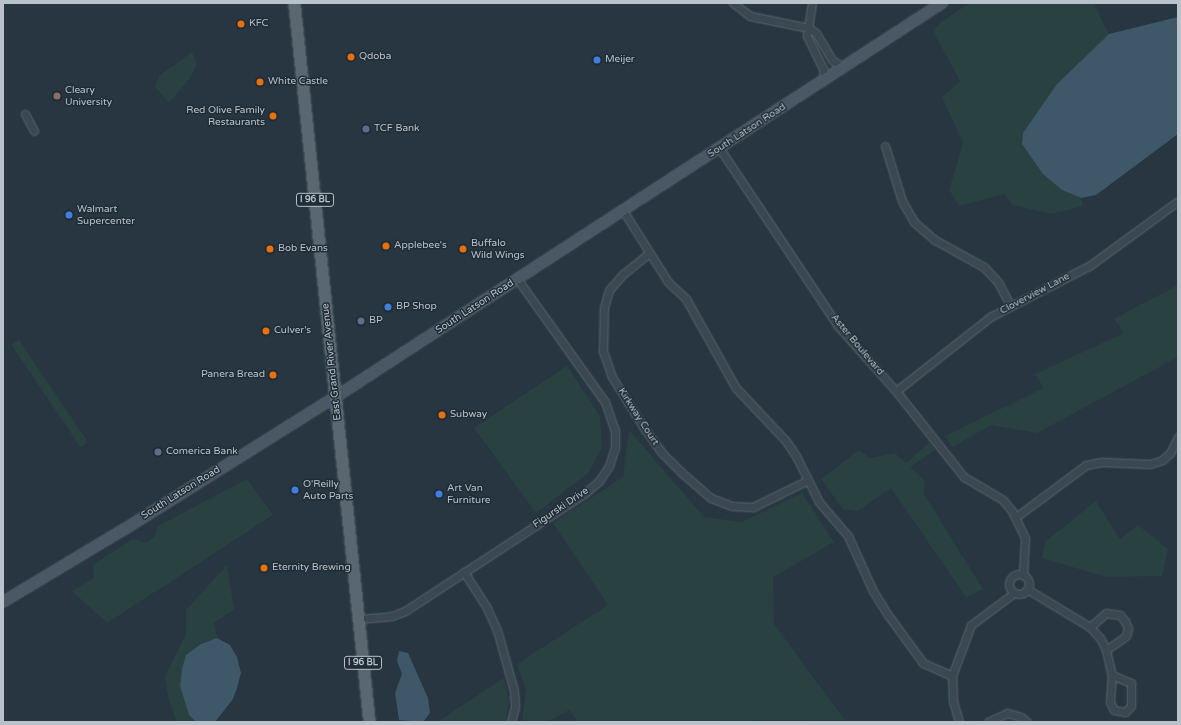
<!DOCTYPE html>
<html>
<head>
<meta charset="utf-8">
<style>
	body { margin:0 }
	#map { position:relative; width:1181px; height:725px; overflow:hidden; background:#273641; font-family:"Varela Round",sans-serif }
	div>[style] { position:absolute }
	.green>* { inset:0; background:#294241; transform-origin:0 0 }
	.water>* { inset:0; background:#3e5769 }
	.roads { filter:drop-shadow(0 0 1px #5a656e) drop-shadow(0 0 1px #5a656e) }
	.street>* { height:7px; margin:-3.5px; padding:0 3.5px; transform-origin:3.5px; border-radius:3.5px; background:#3c4851 }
	.street>.ring { margin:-3.5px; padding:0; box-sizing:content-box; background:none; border:7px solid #3c4851; border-radius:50% }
	.secondary>* { height:10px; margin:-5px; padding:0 5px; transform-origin:5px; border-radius:5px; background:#4a5764 }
	.primary>* { height:11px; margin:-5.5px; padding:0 5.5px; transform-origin:5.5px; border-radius:5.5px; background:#5a6771 }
	.dots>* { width:11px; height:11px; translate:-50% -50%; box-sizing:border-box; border:2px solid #202d36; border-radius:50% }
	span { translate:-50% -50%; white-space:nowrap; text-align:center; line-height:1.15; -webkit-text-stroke:3px #202d36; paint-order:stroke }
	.shield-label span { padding:1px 3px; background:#202d36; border:1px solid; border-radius:3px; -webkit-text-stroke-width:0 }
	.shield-label { font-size:9px; color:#b9c2cb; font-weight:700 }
	.poi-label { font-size:10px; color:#b9c2cb }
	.left { translate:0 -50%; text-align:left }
	.right { translate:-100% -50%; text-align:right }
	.street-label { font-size:10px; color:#b9c2cb }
	.frame { position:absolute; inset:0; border:4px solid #b9c2cb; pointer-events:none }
</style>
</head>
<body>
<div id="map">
	<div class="green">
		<i style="clip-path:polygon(970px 3px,1097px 3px,1095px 7px,1109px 34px,1057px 84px,1021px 140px,1062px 190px,1081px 198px,1083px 206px,1051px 214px,1013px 205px,1004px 194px,959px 206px,949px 190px,963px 143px,942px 97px,960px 81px,933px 31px,941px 22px)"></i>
		<i style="clip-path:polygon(192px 52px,197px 63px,190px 78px,169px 103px,155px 87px,159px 76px)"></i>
		<i style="clip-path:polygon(1178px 285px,1178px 357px,1037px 433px,991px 425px,952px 447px,945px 436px,1044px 388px,1035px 374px,1124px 333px,1114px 319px)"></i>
		<i style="left:19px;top:340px;width:123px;height:9px;rotate:56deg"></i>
		<i style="clip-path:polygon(567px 366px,600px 416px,602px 448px,588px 473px,536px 513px,474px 428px)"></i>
		<i style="clip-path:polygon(629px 430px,704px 517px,742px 522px,802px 493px,834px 542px,773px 577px,774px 624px,845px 720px,578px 722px,569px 710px,547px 722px,522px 722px,526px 690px,517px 664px,608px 605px,553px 523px,623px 477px)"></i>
		<i style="clip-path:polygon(930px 442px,935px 450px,910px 467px,925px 481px,924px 494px,983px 589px,966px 597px,891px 488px,857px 511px,843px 509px,821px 479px,859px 450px,870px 458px,895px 453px,906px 463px)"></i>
		<i style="clip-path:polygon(247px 479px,273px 515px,107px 623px,72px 591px,94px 578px,93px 565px,133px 539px,146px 543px,155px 536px,158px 526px)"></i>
		<i style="clip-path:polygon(1096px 501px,1120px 539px,1138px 525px,1168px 549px,1162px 576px,1106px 577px,1042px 558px,1045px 542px)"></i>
		<i style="clip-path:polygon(227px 565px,234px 609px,214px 623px,217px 638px,201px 644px,182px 669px,180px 686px,189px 715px,196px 722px,177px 722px,169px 702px,165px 676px,186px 635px,186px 610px)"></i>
		<i style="clip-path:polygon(504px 678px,509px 699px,506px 722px,437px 722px)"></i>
	</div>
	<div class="water">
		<i style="clip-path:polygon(1178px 17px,1178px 134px,1096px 195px,1081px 198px,1062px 190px,1043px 174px,1022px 144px,1023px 133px,1057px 84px,1109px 34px)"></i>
		<i style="clip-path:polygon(217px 638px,230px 645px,237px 657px,241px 673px,237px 688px,233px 699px,215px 722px,196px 722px,189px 715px,180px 686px,182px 669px,186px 655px,201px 644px)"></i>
		<i style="clip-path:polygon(399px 651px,408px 653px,428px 698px,430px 713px,423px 722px,399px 720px,395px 693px,402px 674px,397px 661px)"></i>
	</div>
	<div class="roads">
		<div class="street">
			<i style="left:733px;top:3px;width:21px;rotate:37deg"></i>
			<i style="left:750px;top:16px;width:60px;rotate:11.5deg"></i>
			<i style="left:809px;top:28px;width:9px;rotate:36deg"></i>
			<i style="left:816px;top:33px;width:31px;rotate:59deg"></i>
			<i style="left:832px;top:60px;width:13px;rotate:32deg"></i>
			<i style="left:812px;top:3px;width:33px;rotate:99deg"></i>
			<i style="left:807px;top:36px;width:37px;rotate:64deg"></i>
			<i style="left:823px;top:69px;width:11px;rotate:85deg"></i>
			<i style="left:25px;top:114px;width:19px;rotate:62deg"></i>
			<i style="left:885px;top:146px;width:58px;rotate:72.8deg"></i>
			<i style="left:902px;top:201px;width:24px;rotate:60deg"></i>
			<i style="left:914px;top:222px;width:28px;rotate:41deg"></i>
			<i style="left:935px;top:240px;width:56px;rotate:28.9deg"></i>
			<i style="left:984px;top:267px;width:21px;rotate:47deg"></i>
			<i style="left:998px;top:282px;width:27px;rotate:62deg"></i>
			<i style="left:720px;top:149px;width:213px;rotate:56.3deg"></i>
			<i style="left:838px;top:326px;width:87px;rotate:48.3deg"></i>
			<i style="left:896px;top:391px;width:110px;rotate:51.7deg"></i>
			<i style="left:964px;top:477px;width:45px;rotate:30.5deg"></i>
			<i style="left:1003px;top:500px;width:14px;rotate:51deg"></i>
			<i style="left:1012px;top:511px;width:30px;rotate:64deg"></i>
			<i style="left:1025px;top:538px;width:37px;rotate:93deg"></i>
			<i style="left:624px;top:212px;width:83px;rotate:57.8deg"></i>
			<i style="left:668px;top:282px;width:25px;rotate:43deg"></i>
			<i style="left:686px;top:299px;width:102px;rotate:60.7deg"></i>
			<i style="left:736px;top:388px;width:73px;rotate:46.7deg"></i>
			<i style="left:786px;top:441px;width:18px;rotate:56deg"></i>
			<i style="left:796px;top:456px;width:51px;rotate:63.4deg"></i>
			<i style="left:819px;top:502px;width:45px;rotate:49.5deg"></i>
			<i style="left:848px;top:536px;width:60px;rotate:65.6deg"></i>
			<i style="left:873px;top:591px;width:28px;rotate:58deg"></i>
			<i style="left:888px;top:615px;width:59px;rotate:53.9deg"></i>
			<i style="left:923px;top:663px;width:32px;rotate:24deg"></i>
			<i style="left:648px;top:254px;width:32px;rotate:141deg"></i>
			<i style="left:623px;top:274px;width:21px;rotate:131deg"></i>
			<i style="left:609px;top:290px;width:19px;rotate:106deg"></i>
			<i style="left:604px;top:308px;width:43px;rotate:91.3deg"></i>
			<i style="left:603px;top:351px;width:28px;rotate:71deg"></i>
			<i style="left:612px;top:377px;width:60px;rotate:57.9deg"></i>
			<i style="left:644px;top:428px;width:31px;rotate:54deg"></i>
			<i style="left:662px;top:453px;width:28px;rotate:45deg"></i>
			<i style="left:682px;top:473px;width:38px;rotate:41deg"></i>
			<i style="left:711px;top:498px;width:22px;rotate:21deg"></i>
			<i style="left:732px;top:506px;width:21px;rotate:3deg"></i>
			<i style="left:753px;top:507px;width:61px;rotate:-26.1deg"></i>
			<i style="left:896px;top:391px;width:120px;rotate:-38.2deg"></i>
			<i style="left:990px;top:317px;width:111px;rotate:-27.3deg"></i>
			<i style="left:1089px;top:266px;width:110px;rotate:-36.1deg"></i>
			<i style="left:1016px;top:517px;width:87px;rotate:-36.6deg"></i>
			<i style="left:1086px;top:465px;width:16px;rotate:-11deg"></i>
			<i style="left:1102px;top:462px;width:48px;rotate:2.4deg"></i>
			<i style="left:1150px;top:464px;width:13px;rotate:-18deg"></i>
			<i style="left:1162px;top:460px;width:11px;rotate:-41deg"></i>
			<i style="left:1170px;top:453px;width:18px;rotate:-63deg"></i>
			<i style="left:464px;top:572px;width:43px;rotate:57.4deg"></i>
			<i style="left:487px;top:608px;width:24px;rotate:66deg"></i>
			<i style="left:497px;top:630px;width:63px;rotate:74.4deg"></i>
			<i style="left:514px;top:691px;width:16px;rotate:86deg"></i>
			<i style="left:515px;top:707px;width:16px;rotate:105deg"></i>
			<i class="ring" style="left:1009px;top:574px;width:13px;height:13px"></i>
			<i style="left:1027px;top:589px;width:74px;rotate:31.1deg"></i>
			<i style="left:1090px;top:627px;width:15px;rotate:48deg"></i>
			<i style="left:1100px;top:638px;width:13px;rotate:63deg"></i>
			<i style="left:1106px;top:650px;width:26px;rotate:77deg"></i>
			<i style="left:1112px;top:675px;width:21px;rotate:23deg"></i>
			<i style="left:1131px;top:683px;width:23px;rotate:90deg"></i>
			<i style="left:1131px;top:706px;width:8px;rotate:135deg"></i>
			<i style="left:1125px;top:712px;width:11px;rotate:-170deg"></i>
			<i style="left:1114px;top:710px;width:9px;rotate:-117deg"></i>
			<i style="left:1110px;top:702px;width:27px;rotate:-86deg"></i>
			<i style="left:359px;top:619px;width:33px;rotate:-5deg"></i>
			<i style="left:392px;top:616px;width:14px;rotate:-21deg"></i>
			<i style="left:405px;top:611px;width:214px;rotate:-33.2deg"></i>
			<i style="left:584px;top:494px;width:20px;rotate:-41deg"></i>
			<i style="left:599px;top:481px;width:18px;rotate:-56deg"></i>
			<i style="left:609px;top:466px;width:19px;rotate:-72deg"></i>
			<i style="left:615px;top:448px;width:17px;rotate:-90deg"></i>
			<i style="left:615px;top:431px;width:31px;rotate:-109deg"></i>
			<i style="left:605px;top:402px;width:150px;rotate:-125.5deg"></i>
			<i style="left:1090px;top:627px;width:21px;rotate:-41deg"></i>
			<i style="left:1106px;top:613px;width:14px;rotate:8deg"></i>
			<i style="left:1120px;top:615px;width:8px;rotate:50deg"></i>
			<i style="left:1125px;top:621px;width:8px;rotate:67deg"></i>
			<i style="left:1128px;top:628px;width:8px;rotate:104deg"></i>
			<i style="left:1126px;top:636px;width:24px;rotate:145deg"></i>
			<i style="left:959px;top:722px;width:22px;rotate:-106deg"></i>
			<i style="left:953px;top:701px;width:25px;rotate:-92deg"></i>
			<i style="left:952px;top:676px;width:54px;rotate:-69.6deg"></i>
			<i style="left:971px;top:625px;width:54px;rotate:-36.7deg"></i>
			<i style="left:988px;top:722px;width:21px;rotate:-25deg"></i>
			<i style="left:1007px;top:713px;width:15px;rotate:16deg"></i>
			<i style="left:1021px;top:717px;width:8px;rotate:40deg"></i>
		</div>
		<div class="secondary">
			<i style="left:3px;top:602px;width:140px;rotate:-31deg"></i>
			<i style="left:123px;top:530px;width:276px;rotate:-32.1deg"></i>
			<i style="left:357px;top:383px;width:698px;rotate:-33.01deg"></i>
		</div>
		<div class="primary">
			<i style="left:294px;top:3px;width:723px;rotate:84.04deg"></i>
		</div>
	</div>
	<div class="dots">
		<i style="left:241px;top:24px;background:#e8710a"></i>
		<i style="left:351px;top:57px;background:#e8710a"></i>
		<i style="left:597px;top:60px;background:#3f7fe0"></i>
		<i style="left:260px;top:82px;background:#e8710a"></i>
		<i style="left:57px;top:96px;background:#8d6e63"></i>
		<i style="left:273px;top:116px;background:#e8710a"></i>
		<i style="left:366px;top:129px;background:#5c6f8a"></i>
		<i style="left:69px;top:215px;background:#3f7fe0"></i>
		<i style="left:386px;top:246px;background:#e8710a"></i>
		<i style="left:270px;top:249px;background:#e8710a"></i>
		<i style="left:463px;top:249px;background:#e8710a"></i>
		<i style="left:388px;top:307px;background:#3f7fe0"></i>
		<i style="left:361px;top:321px;background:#5c6f8a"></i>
		<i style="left:266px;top:331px;background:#e8710a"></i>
		<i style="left:273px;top:375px;background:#e8710a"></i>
		<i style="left:442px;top:415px;background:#e8710a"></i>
		<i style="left:158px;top:452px;background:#5c6f8a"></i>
		<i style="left:295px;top:490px;background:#3f7fe0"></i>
		<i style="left:439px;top:494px;background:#3f7fe0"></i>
		<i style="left:264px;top:568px;background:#e8710a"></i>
	</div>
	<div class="shield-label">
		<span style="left:315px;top:200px">I 96 BL</span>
		<span style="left:363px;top:663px">I 96 BL</span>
	</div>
	<div class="poi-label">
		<span class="left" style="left:249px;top:24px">KFC</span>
		<span class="left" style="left:359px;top:57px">Qdoba</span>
		<span class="left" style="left:605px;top:60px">Meijer</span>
		<span class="left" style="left:268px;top:82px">White Castle</span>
		<span class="left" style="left:65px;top:96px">Cleary<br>University</span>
		<span class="right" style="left:265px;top:116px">Red Olive Family<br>Restaurants</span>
		<span class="left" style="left:374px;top:129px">TCF Bank</span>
		<span class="left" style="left:77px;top:215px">Walmart<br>Supercenter</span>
		<span class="left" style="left:471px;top:249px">Buffalo<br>Wild Wings</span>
		<span class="left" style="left:394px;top:246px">Applebee's</span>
		<span class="left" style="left:278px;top:249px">Bob Evans</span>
		<span class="left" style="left:396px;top:307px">BP Shop</span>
		<span class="left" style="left:369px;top:321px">BP</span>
		<span class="left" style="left:274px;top:331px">Culver's</span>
		<span class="right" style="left:265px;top:375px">Panera Bread</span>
		<span class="left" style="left:450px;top:415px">Subway</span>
		<span class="left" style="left:166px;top:452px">Comerica Bank</span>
		<span class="left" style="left:303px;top:490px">O'Reilly<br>Auto Parts</span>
		<span class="left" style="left:447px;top:494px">Art Van<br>Furniture</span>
		<span class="left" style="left:272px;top:568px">Eternity Brewing</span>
	</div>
	<div class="street-label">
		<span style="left:747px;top:131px;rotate:-33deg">South Latson Road</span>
		<span style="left:1035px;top:294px;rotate:-28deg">Cloverview Lane</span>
		<span style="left:475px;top:307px;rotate:-33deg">South Latson Road</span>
		<span style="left:857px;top:345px;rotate:50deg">Aster Boulevard</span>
		<span style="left:332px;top:362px;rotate:-96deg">East Grand River Avenue</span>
		<span style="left:638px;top:417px;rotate:57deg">Kirkway Court</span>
		<span style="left:181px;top:493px;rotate:-32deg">South Latson Road</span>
		<span style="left:561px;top:508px;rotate:-34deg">Figurski Drive</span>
	</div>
	<div class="frame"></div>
</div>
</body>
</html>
